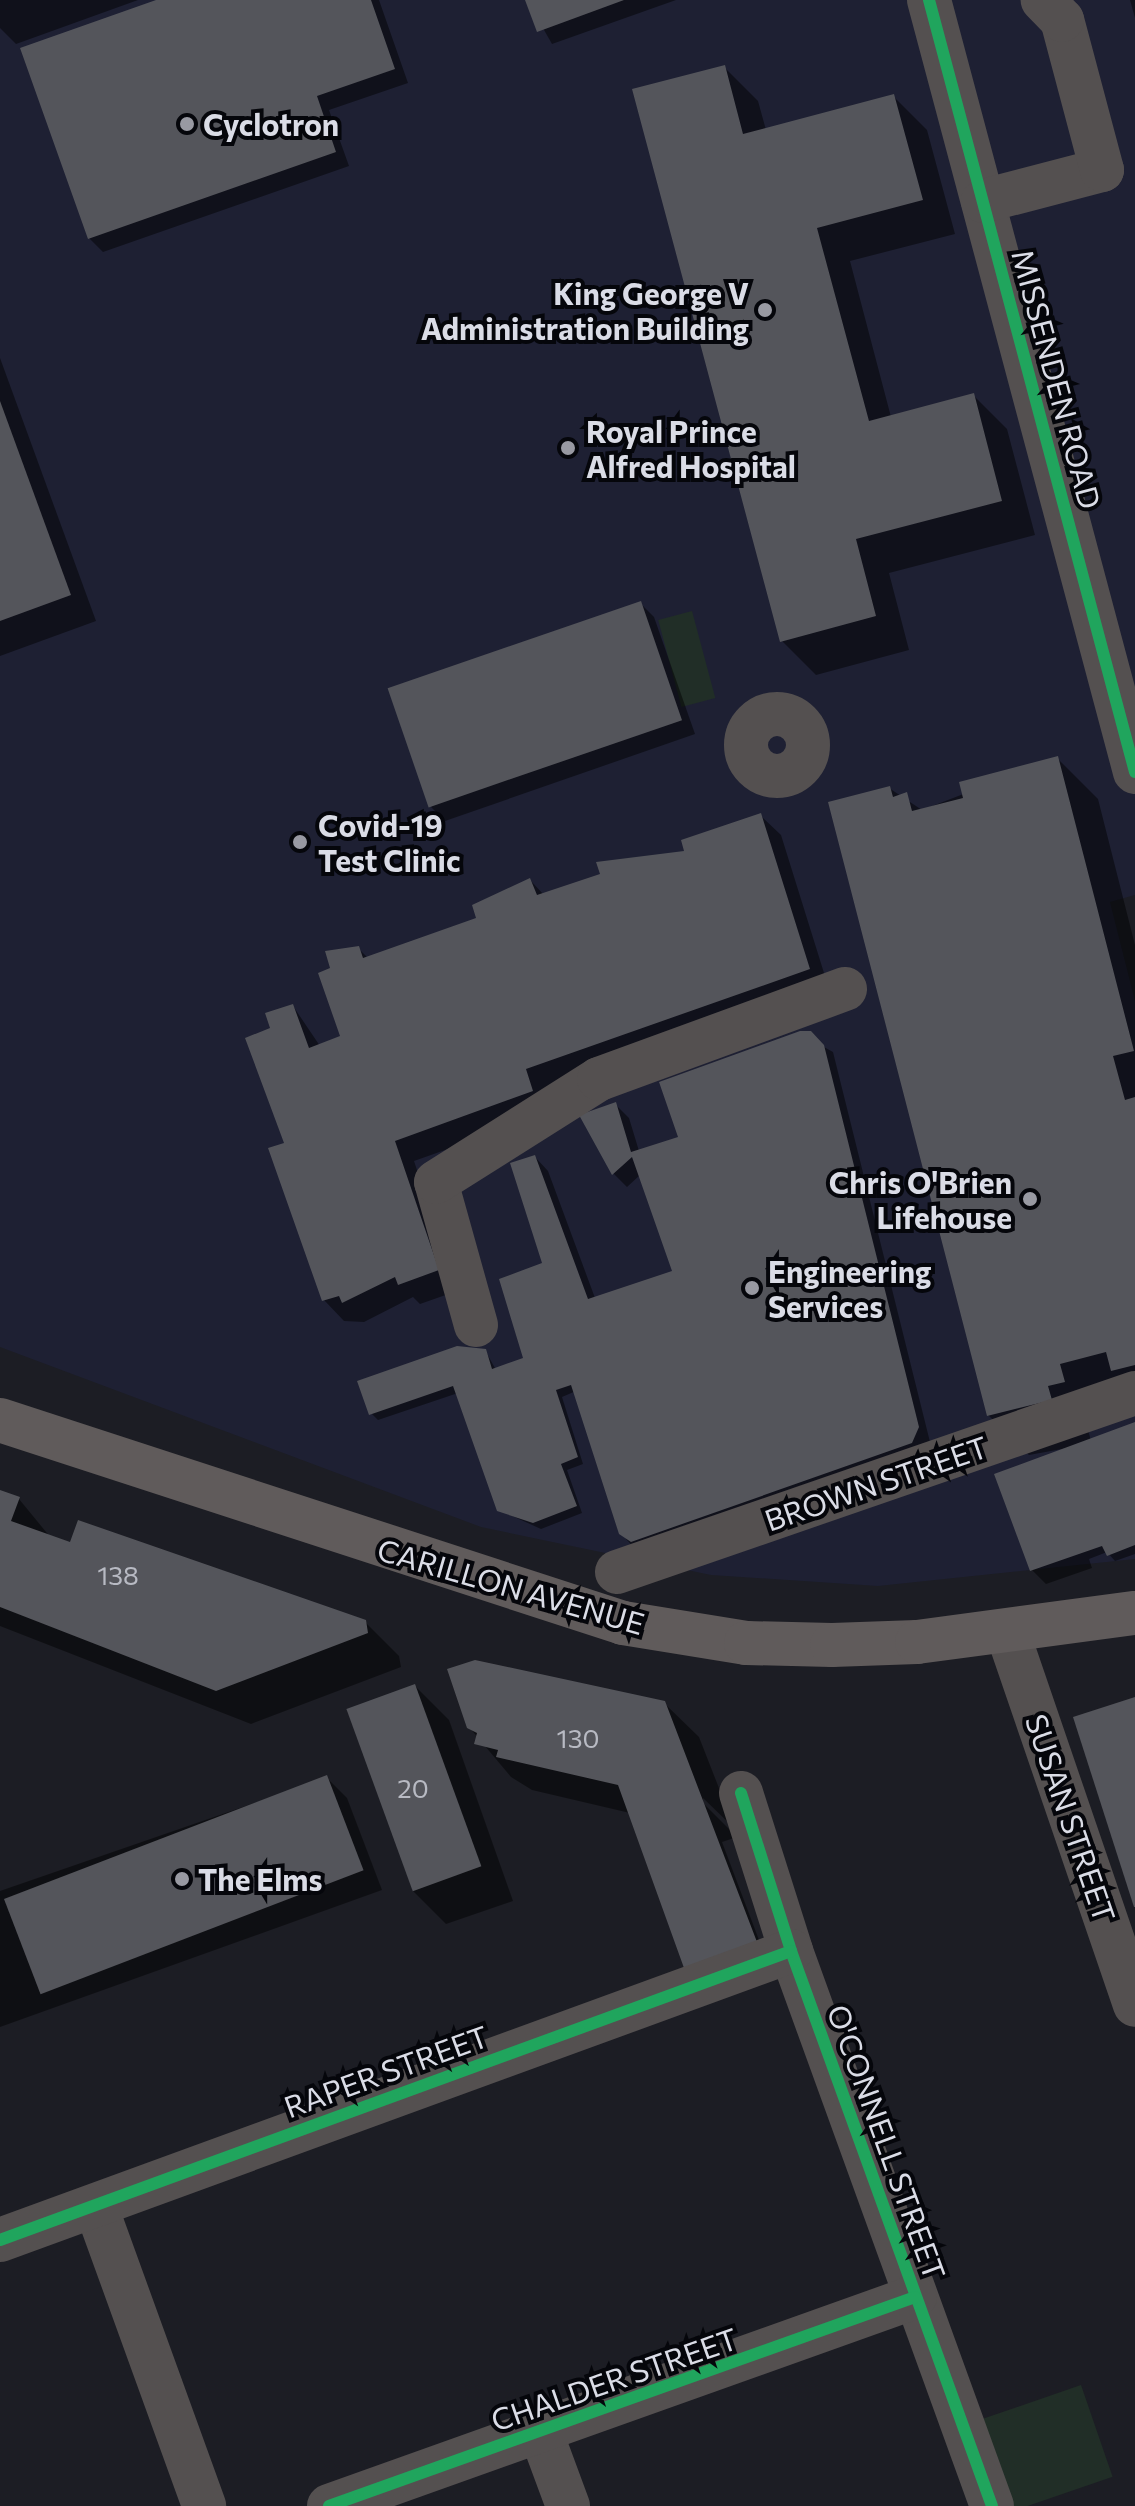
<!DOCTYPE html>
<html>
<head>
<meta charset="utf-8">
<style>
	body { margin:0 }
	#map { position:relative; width:1135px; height:2506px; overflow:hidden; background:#1c1d24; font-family:Commissioner,sans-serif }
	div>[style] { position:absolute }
	.built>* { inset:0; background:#1e2033 }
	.green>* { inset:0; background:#212e27; transform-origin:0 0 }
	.shadow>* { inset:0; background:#0007 }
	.building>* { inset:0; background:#54555b; transform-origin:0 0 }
	.minor>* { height:44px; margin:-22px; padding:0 22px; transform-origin:22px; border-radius:22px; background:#545050 }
	.minor>.ring { margin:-22px; padding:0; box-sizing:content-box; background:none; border:44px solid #545050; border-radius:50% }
	.major>* { height:44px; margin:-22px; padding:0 22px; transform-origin:22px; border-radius:22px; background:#605b5b }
	.cycleway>* { height:12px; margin:-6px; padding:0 6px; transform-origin:6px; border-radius:6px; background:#20a55d }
	.dots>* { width:22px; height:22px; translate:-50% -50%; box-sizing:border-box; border:4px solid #05060b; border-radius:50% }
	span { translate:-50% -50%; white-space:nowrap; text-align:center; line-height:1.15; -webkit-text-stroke:8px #05060b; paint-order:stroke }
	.number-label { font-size:26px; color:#b8bac3 }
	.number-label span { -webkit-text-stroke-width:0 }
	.poi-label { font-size:30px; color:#dadce6; font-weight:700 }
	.left { translate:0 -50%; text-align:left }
	.right { translate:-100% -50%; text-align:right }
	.street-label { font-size:30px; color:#dadce6 }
</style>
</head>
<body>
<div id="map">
	<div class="built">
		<i style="clip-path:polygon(0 0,1135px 0,1135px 895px,1110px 902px,1135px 1001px,1135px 1559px,878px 1586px,711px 1575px,481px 1527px,0 1347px)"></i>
	</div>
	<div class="green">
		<i style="left:692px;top:611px;width:90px;height:35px;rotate:75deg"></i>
		<i style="left:1081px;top:2385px;width:97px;height:106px;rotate:71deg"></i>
	</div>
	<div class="shadow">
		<i style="clip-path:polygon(0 0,138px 0,16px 44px,0 28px)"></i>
		<i style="clip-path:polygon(162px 0,379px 0,408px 83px,329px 110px,349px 166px,103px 252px,89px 238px)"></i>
		<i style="clip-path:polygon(527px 0,676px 0,552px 44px)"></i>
		<i style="clip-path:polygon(1130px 0,1135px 0,1135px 18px)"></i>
		<i style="clip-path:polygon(724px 67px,758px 101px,766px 130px,893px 96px,927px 130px,955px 234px,850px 261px,891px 417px,973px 395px,1007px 429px,1035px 535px,889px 573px,909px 650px,816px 675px,782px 641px)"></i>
		<i style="clip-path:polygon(0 358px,96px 621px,0 656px)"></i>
		<i style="clip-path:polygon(641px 604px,654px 617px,695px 734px,445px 821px,431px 807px)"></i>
		<i style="clip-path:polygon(1057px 758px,1098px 799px,1135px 945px,1135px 1395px,1087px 1426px,1091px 1441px,1135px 1425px,1135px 1554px,1115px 1561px,1107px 1552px,1089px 1559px,1092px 1568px,1046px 1584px,1032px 1570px,997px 1475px,1073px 1447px,1029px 1455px,988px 1415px,889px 788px,922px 810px)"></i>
		<i style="clip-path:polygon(760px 815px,781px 835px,829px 989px,552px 1112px,414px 1161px,457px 1291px,420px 1304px,413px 1297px,364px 1322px,344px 1321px,324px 1300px,287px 1144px,273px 1029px,293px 1006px,320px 1046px,343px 1037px,333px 969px,358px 948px,368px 958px,479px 919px,530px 880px,544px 895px,687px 853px)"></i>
		<i style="clip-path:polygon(800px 1034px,833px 1052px,932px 1450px,639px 1553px,626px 1539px,576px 1391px,562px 1397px,583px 1464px,567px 1470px,582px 1513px,541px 1529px,499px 1510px,458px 1393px,378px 1420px,371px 1413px,485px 1350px,496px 1370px,526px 1359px,547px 1271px,535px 1157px,548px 1171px,595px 1298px,674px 1272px,640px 1175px,627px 1187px,614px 1174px,582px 1116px,615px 1104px,629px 1118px,639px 1151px,680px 1138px)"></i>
		<i style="clip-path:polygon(0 1492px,19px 1499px,51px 1538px,365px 1622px,399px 1656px,401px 1667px,251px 1724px,0 1626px)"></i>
		<i style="clip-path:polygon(415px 1686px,449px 1720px,513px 1901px,446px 1924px,412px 1890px)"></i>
		<i style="clip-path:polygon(664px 1703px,699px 1737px,735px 1829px,703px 1798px,703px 1803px,737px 1837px,722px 1842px,762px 1948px,630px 1813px,532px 1790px,511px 1777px,469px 1727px)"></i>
		<i style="clip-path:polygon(327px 1778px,347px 1798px,382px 1890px,0 2027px,0 1891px)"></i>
	</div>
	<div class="building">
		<i style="clip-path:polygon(156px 0,371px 0,395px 69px,317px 96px,336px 152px,88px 239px,20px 48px)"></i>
		<i style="clip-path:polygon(525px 0,624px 0,537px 32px)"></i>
		<i style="clip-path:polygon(725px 65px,743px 134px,894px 94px,923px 200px,817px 228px,869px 421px,974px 393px,1002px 501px,856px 539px,876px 616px,780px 642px,632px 89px)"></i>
		<i style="clip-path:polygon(0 401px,71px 595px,0 621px)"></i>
		<i style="left:641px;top:601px;width:126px;height:268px;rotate:71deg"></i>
		<i style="clip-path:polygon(1058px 756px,1134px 1051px,1113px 1056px,1125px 1100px,1135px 1097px,1135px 1365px,1111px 1371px,1106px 1352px,1060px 1364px,1065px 1382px,1048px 1386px,1052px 1400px,987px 1416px,828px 802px,890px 786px,893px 797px,907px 792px,912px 811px,963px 798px,959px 782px)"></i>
		<i style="clip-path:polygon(761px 813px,810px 969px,526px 1069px,533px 1091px,395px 1141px,439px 1270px,398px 1285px,395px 1277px,342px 1303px,339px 1296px,322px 1301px,268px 1148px,284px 1143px,245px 1038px,270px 1028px,265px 1013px,293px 1004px,309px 1048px,340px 1036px,318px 973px,330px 968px,325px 951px,359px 946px,363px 958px,476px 918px,472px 905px,530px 878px,537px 895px,600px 874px,596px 862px,684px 851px,681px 840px)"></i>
		<i style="clip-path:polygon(800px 1031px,811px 1031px,824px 1045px,919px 1427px,912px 1443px,631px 1542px,619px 1534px,571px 1385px,556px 1390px,578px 1457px,561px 1464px,577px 1506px,533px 1523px,497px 1511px,453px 1386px,369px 1415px,357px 1381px,457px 1346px,486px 1349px,492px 1369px,523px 1358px,499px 1279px,542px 1263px,510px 1163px,535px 1155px,588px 1299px,672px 1271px,632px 1157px,612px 1175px,579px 1115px,616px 1102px,631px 1152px,678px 1137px,659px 1082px)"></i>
		<i style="clip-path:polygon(1135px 1422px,1135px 1545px,1107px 1556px,1102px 1546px,1030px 1571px,994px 1474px)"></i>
		<i style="clip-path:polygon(0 1490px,20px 1497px,11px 1521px,70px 1542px,78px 1520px,366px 1620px,368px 1633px,216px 1691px,0 1607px)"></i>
		<i style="clip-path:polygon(475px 1660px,665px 1701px,757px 1942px,684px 1968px,618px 1785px,496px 1757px,498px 1750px,474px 1744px,477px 1733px,467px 1728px,447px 1669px)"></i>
		<i style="left:415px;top:1684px;width:194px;height:73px;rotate:70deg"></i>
		<i style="clip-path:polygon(1135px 1697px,1135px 1907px,1134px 1907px,1073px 1717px)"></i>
		<i style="left:327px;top:1775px;width:102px;height:346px;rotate:69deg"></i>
	</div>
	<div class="minor">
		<i style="left:929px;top:0;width:799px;rotate:75.06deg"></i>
		<i style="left:983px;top:201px;width:123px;rotate:-14.6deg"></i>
		<i style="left:1102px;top:170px;width:155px;rotate:-104.9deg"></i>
		<i style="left:1062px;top:20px;width:28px;rotate:-134deg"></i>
		<i class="ring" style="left:746px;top:714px;width:18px;height:18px"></i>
		<i style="left:476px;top:1325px;width:148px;rotate:-105.6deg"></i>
		<i style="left:436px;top:1182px;width:193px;rotate:-32.3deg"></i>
		<i style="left:599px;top:1079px;width:262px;rotate:-20.1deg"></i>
		<i style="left:617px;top:1572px;width:548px;rotate:-19.06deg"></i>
		<i style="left:1007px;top:1631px;width:395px;rotate:71.1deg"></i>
		<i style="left:741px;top:1793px;width:166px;rotate:72.4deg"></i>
		<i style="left:791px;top:1951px;width:590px;rotate:70.09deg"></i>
		<i style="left:96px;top:2207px;width:318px;rotate:70.1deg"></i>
		<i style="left:0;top:2240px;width:842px;rotate:-20.07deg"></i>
		<i style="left:541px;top:2433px;width:78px;rotate:69.7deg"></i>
		<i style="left:329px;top:2506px;width:622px;rotate:-19.63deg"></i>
	</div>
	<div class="major">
		<i style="left:0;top:1420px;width:655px;rotate:18.05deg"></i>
		<i style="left:623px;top:1623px;width:125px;rotate:9.2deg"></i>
		<i style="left:746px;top:1643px;width:86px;rotate:1.3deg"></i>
		<i style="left:832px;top:1645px;width:85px;rotate:-2deg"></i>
		<i style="left:917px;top:1642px;width:220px;rotate:-7.6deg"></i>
	</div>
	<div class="cycleway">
		<i style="left:929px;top:0;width:799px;rotate:75.06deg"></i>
		<i style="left:741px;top:1793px;width:166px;rotate:72.4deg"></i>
		<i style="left:791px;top:1951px;width:590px;rotate:70.09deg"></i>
		<i style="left:0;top:2240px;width:842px;rotate:-20.07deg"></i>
		<i style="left:329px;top:2506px;width:622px;rotate:-19.63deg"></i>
	</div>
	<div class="dots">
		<i style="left:187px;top:124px;background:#9899a2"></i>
		<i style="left:765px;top:310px;background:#9899a2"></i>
		<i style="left:568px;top:448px;background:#9899a2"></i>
		<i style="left:300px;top:842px;background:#9899a2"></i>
		<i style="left:1030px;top:1199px;background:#9899a2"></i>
		<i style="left:752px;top:1288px;background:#9899a2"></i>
		<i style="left:182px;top:1879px;background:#9899a2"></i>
	</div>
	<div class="number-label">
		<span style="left:118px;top:1575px">138</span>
		<span style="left:578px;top:1738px">130</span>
		<span style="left:413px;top:1788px">20</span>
	</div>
	<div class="poi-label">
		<span class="left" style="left:203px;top:124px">Cyclotron</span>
		<span class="right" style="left:749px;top:310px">King George V<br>Administration Building</span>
		<span class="left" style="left:586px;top:448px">Royal Prince<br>Alfred Hospital</span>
		<span class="left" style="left:318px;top:842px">Covid-19<br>Test Clinic</span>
		<span class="right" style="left:1012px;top:1199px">Chris O'Brien<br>Lifehouse</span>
		<span class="left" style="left:768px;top:1288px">Engineering<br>Services</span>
		<span class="left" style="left:198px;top:1879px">The Elms</span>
	</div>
	<div class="street-label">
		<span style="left:1057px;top:379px;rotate:75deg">MISSENDEN ROAD</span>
		<span style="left:876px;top:1483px;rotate:-19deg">BROWN STREET</span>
		<span style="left:511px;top:1586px;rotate:16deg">CARILLON AVENUE</span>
		<span style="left:1071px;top:1818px;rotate:71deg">SUSAN STREET</span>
		<span style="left:386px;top:2071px;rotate:-20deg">RAPER STREET</span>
		<span style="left:887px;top:2142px;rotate:70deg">O'CONNELL STREET</span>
		<span style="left:614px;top:2379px;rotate:-19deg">CHALDER STREET</span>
	</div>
</div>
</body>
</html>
